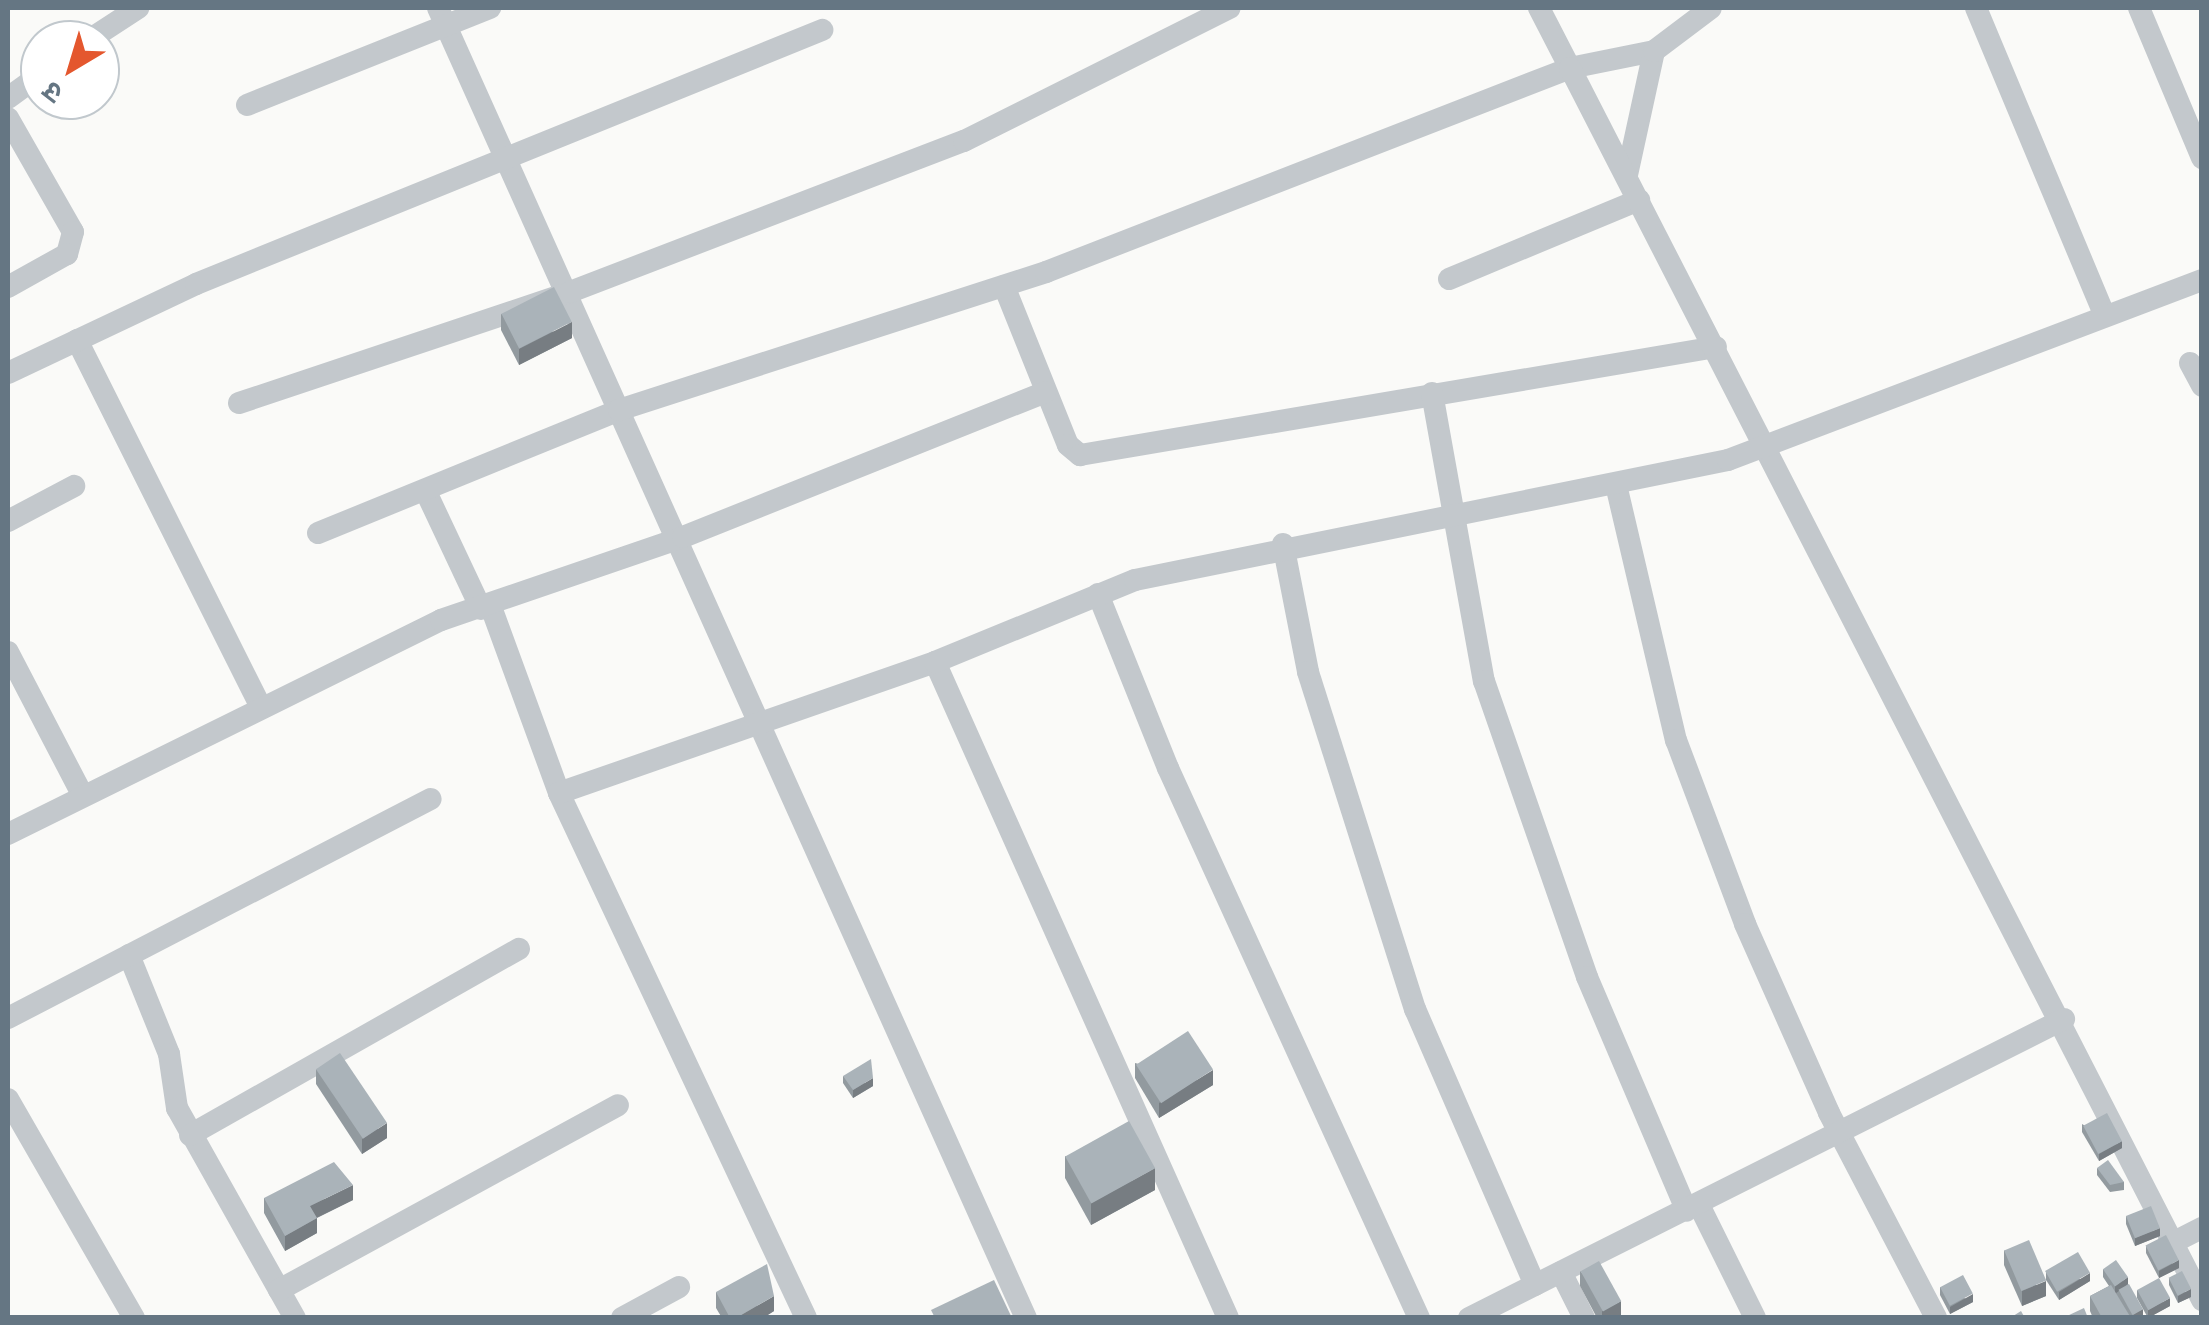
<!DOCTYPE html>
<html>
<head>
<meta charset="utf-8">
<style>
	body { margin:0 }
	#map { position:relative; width:2209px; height:1325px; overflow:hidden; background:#fafaf8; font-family:Signika,"Noto Sans Devanagari",sans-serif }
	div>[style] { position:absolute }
	.minor>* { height:22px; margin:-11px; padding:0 11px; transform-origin:11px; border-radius:11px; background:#c3c8cc }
	.wall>* { inset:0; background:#929a9f }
	.shaded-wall>* { inset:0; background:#777d82 }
	.building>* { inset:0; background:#aab3b9; transform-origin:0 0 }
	span { translate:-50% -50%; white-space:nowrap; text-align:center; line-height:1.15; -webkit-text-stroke:10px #fff; paint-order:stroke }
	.frame { position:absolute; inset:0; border:10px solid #657683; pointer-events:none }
	.north { position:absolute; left:20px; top:20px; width:100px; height:100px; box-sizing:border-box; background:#fff; border:2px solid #c1c8cd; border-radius:50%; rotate:218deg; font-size:28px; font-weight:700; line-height:40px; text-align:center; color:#657683 }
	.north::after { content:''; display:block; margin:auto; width:35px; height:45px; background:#e4572e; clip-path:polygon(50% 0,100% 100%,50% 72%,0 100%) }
</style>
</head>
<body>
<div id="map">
	<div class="minor">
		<i style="left:438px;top:8px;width:1436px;rotate:65.83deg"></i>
		<i style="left:1539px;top:8px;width:68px;rotate:62.7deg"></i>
		<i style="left:1570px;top:68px;width:86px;rotate:-11.4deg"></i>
		<i style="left:1976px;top:8px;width:334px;rotate:67.3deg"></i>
		<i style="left:2139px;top:8px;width:163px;rotate:67.2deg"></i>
		<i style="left:89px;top:40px;width:59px;rotate:-33.1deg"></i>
		<i style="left:8px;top:98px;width:39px;rotate:-36deg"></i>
		<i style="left:247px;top:105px;width:262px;rotate:-21.8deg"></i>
		<i style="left:8px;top:118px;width:131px;rotate:60.3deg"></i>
		<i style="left:73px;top:232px;width:23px;rotate:105deg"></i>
		<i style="left:67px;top:254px;width:68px;rotate:150.8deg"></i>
		<i style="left:1627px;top:175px;width:127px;rotate:-77.7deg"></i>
		<i style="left:1654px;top:51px;width:71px;rotate:-37deg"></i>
		<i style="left:1449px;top:279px;width:206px;rotate:-22.6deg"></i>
		<i style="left:1004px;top:286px;width:171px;rotate:68.1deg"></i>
		<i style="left:1068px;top:445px;width:16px;rotate:40deg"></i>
		<i style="left:1080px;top:455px;width:645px;rotate:-9.64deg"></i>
		<i style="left:77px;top:340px;width:407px;rotate:63.4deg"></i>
		<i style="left:2190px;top:363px;width:26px;rotate:62deg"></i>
		<i style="left:8px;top:373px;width:208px;rotate:-25.3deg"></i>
		<i style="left:196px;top:284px;width:676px;rotate:-22.08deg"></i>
		<i style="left:1432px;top:393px;width:293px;rotate:79.8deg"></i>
		<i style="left:1484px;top:681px;width:313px;rotate:70.8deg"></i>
		<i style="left:1587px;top:977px;width:254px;rotate:66.9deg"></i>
		<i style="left:239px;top:403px;width:349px;rotate:-18.5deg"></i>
		<i style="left:570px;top:292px;width:422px;rotate:-21deg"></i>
		<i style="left:964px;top:141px;width:297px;rotate:-26.6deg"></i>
		<i style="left:1617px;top:489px;width:258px;rotate:76.8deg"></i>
		<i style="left:1676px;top:740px;width:197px;rotate:69.4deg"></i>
		<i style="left:1745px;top:924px;width:207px;rotate:66deg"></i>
		<i style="left:1829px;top:1113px;width:231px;rotate:62.4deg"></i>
		<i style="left:427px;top:494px;width:127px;rotate:64.8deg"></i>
		<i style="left:8px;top:521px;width:75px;rotate:-27.9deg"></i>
		<i style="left:318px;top:533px;width:325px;rotate:-22.2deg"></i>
		<i style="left:619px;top:410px;width:449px;rotate:-17.9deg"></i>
		<i style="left:1046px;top:272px;width:562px;rotate:-21.27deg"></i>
		<i style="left:1570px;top:68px;width:1385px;rotate:62.84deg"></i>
		<i style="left:1283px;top:544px;width:130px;rotate:78.9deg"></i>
		<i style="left:1308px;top:672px;width:354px;rotate:72.4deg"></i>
		<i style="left:1415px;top:1009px;width:301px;rotate:66.5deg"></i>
		<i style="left:1098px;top:594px;width:188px;rotate:68.1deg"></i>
		<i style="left:1168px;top:768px;width:605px;rotate:65.47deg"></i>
		<i style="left:491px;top:607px;width:198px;rotate:69.9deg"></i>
		<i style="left:559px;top:793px;width:580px;rotate:64.8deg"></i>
		<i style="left:8px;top:652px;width:158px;rotate:62.5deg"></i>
		<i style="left:935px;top:662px;width:718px;rotate:65.93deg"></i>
		<i style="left:559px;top:793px;width:398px;rotate:-19.2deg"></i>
		<i style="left:935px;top:662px;width:216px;rotate:-22.3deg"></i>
		<i style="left:1135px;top:580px;width:605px;rotate:-11.44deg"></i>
		<i style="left:1728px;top:460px;width:507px;rotate:-20.79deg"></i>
		<i style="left:8px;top:834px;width:483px;rotate:-26.3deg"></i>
		<i style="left:441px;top:620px;width:256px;rotate:-18.9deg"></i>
		<i style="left:683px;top:537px;width:390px;rotate:-21.8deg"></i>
		<i style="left:129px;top:955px;width:107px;rotate:68deg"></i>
		<i style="left:169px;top:1054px;width:55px;rotate:81.6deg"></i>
		<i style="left:177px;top:1108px;width:241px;rotate:60.7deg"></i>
		<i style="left:8px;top:1018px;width:476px;rotate:-27.4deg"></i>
		<i style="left:8px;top:1099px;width:253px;rotate:60.1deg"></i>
		<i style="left:190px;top:1135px;width:378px;rotate:-29.5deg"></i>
		<i style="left:1699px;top:1205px;width:126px;rotate:63.6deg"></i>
		<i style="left:2178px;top:1240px;width:27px;rotate:-27deg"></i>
		<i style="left:1561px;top:1272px;width:51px;rotate:63.4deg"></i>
		<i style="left:279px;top:1290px;width:386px;rotate:-28.6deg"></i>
		<i style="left:622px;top:1318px;width:65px;rotate:-28.5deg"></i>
		<i style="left:1469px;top:1318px;width:666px;rotate:-26.68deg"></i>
	</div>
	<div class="wall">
		<i style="clip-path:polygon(501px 314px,572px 338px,519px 365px,501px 330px)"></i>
		<i style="clip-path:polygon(1135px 1063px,1213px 1085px,1159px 1118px,1135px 1078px)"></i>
		<i style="clip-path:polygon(316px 1069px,387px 1138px,362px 1154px,316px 1084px)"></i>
		<i style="clip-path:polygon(843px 1076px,873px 1086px,853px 1098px,843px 1083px)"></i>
		<i style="clip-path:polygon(2082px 1124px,2122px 1148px,2099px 1161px,2082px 1132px)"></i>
		<i style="clip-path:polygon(1065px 1156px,1155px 1190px,1091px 1225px,1065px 1178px)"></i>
		<i style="clip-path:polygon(2097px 1168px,2124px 1182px,2124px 1190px,2110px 1192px,2097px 1175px)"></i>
		<i style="clip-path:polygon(264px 1198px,353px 1200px,317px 1218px,317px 1233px,285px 1251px,264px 1213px)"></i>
		<i style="clip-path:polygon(2126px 1216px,2160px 1236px,2135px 1246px,2126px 1224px)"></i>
		<i style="clip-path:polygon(2146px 1246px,2179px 1268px,2159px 1278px,2146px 1253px)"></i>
		<i style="clip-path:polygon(2004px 1250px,2046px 1296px,2022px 1306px,2004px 1265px)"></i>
		<i style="clip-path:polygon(2103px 1269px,2128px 1284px,2143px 1316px,2093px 1318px,2090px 1311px,2090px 1296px,2109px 1286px,2103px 1277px)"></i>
		<i style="clip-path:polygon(1580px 1271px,1621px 1316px,1618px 1318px,1597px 1318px,1580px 1286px)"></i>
		<i style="clip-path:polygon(2046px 1272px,2090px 1281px,2059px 1300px,2046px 1280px)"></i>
		<i style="clip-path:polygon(2169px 1278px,2191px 1297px,2178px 1303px,2169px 1285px)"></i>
		<i style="clip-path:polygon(1940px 1287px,1973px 1302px,1950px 1314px,1940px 1295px)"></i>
		<i style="clip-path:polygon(2137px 1290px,2170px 1306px,2148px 1318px,2137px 1298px)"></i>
		<i style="clip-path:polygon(716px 1292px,774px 1311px,763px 1318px,722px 1318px,716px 1308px)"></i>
	</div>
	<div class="shaded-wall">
		<i style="clip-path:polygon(572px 322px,572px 338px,519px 365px,519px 349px)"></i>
		<i style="clip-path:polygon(1213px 1070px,1213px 1085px,1159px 1118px,1159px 1103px)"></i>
		<i style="clip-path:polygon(873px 1078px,873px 1086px,853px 1098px,853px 1090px)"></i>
		<i style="clip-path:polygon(387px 1123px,387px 1138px,362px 1154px,362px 1139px)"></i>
		<i style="clip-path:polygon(2122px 1141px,2122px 1148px,2099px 1161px,2099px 1154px)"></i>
		<i style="clip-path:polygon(1155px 1168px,1155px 1190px,1091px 1225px,1091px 1203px)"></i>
		<i style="clip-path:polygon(353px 1185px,353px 1200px,310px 1221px,310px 1206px)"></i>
		<i style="clip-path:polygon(317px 1218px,317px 1233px,285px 1251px,285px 1236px)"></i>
		<i style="clip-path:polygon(2160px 1228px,2160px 1236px,2135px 1246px,2135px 1238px)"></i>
		<i style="clip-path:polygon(2179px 1260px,2179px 1268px,2159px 1278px,2159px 1271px)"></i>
		<i style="clip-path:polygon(2090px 1273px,2090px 1281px,2059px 1300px,2059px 1292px)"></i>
		<i style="clip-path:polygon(2128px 1277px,2128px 1284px,2115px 1294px,2115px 1286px)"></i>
		<i style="clip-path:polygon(2046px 1281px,2046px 1296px,2022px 1306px,2022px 1291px)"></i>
		<i style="clip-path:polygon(2191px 1289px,2191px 1297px,2178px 1303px,2178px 1296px)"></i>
		<i style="clip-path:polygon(1973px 1294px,1973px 1302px,1950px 1314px,1950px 1307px)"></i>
		<i style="clip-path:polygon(774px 1296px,774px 1311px,763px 1318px,736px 1318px)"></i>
		<i style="clip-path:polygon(2170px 1298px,2170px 1306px,2148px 1318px,2148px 1310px)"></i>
		<i style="clip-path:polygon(1621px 1301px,1621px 1316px,1618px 1318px,1602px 1318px,1602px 1311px)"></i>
		<i style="clip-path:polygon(2143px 1309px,2143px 1316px,2132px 1318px,2132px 1314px)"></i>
	</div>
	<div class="building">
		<i style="left:554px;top:287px;width:39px;height:59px;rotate:63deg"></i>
		<i style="left:1188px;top:1031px;width:46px;height:62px;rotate:57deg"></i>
		<i style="left:340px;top:1053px;width:84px;height:29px;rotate:56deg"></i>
		<i style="clip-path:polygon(871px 1059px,873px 1078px,853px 1090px,843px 1076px)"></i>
		<i style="left:2107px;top:1113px;width:32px;height:27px;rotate:62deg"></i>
		<i style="left:1129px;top:1121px;width:54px;height:73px;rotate:61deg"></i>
		<i style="clip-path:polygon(2108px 1160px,2124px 1182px,2110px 1185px,2097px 1168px)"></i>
		<i style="clip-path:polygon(334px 1162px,353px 1185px,310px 1206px,317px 1218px,285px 1236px,264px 1198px)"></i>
		<i style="left:2151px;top:1206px;width:24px;height:27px;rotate:68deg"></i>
		<i style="left:2166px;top:1235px;width:28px;height:23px;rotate:63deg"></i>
		<i style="left:2029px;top:1240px;width:44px;height:27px;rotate:67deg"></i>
		<i style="left:2078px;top:1252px;width:24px;height:38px;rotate:60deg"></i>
		<i style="left:2116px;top:1260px;width:21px;height:16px;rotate:55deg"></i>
		<i style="left:1599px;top:1261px;width:46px;height:21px;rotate:61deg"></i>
		<i style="clip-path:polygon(767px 1264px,774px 1296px,736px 1318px,730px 1318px,716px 1292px)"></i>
		<i style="left:2182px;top:1271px;width:20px;height:15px;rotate:63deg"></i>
		<i style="left:1963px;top:1275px;width:21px;height:26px;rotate:62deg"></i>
		<i style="left:2159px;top:1278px;width:23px;height:25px;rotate:61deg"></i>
		<i style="clip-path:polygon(994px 1280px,1012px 1318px,935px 1318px,931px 1310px)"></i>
		<i style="left:2129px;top:1284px;width:29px;height:12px;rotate:61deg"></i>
		<i style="clip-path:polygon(2111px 1285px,2131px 1318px,2102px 1318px,2090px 1296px)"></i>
		<i style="clip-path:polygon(2084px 1308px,2088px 1318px,2067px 1318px,2067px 1316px)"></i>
		<i style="clip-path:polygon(2021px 1311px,2025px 1318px,2010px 1318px)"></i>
	</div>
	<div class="frame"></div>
	<div class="north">उ</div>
</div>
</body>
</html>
